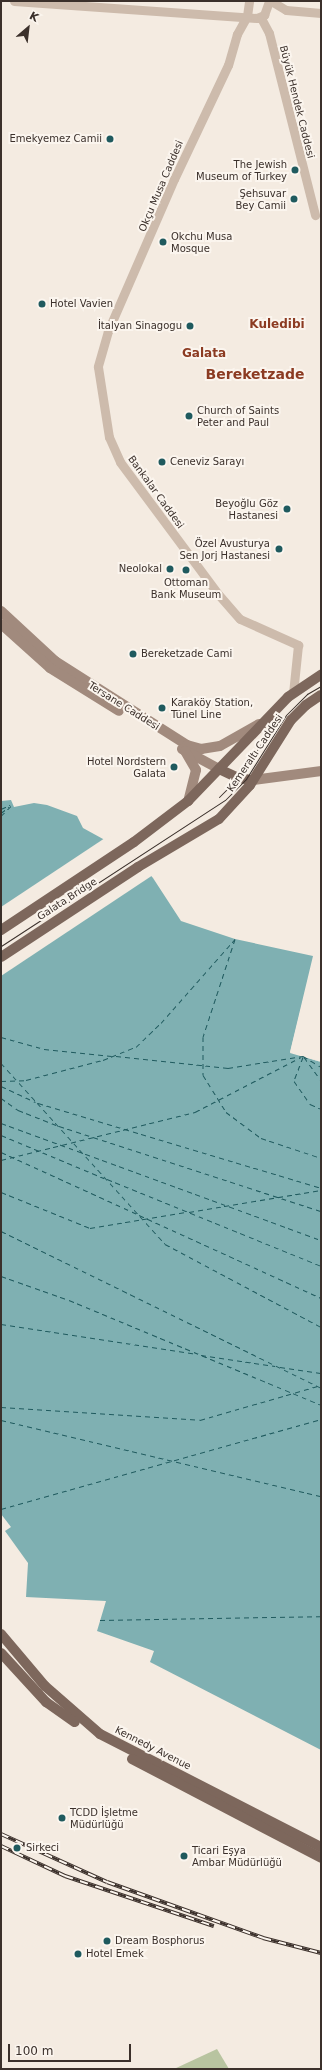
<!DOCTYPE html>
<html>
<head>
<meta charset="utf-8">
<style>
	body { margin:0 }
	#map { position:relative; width:322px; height:2070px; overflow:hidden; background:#f4ebe1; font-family:"DejaVu Sans",sans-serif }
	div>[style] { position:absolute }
	.green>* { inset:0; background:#b8c4a0 }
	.water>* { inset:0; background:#7fb0b2 }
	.pier>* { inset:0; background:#f4ebe1 }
	.ferry>* { height:1px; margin-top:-0.5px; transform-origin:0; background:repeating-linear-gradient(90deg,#1f5a5e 0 5px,transparent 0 9px) }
	.tertiary>* { height:9px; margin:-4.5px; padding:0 4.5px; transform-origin:4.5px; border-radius:4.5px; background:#cdbbac }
	.secondary>* { height:10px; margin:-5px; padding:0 5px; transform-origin:5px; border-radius:5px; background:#a18a7d }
	.primary>* { height:10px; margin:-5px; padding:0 5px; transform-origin:5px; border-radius:5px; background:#7d675c }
	.tram>* { height:1px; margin:-0.5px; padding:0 0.5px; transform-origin:0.5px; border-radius:0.5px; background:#3b302b }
	.rail>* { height:4px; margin-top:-2px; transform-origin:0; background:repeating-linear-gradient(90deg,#fbf5ee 0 8px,#3b302b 0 16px); box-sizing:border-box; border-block:1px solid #3b302b }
	.dots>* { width:11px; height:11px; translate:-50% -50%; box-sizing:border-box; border:2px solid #fbf5ee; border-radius:50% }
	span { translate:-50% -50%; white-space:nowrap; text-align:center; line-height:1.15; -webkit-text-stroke:4px #fbf5ee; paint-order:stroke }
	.street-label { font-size:10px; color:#3b302b }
	.poi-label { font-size:10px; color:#3b302b }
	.right { translate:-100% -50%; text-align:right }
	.left { translate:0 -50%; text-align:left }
	.quarter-label { font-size:12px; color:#8c3b22; font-weight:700 }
	.district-label { font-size:14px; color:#8c3b22; font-weight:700 }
	.frame { position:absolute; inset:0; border:2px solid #3b302b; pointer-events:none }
	.north { position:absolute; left:8px; top:8px; width:40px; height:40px; -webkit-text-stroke:3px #fbf5ee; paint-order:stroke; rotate:28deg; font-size:11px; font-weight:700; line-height:16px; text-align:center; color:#3b302b }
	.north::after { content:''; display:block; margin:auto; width:14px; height:18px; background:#3b302b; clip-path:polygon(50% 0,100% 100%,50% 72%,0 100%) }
	.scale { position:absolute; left:8px; top:2044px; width:123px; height:18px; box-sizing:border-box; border:2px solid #3b302b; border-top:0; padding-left:5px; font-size:12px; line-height:14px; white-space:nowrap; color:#3b302b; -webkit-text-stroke:3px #fbf5ee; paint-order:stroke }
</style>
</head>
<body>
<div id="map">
	<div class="green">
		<i style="clip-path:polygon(217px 2049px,229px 2069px,174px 2069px)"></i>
	</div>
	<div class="water">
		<i style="clip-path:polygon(11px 800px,14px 807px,34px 803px,47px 805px,77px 816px,83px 828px,134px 856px,153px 878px,181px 921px,235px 939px,313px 956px,290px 1052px,321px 1062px,321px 1750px,150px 1662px,154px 1651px,97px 1631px,106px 1601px,26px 1597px,28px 1563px,5px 1531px,11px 1527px,1px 1514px,1px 801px)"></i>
	</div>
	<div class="pier">
		<i style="clip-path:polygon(115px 836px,153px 875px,1px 976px,1px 907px,105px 838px)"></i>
		<i style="clip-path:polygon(312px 964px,293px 1051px,321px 1062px,290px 1053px)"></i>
	</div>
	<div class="ferry">
		<i style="left:1px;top:809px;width:10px;rotate:-24deg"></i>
		<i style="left:1px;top:813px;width:10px;rotate:-37deg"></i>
		<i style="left:1px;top:816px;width:17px;rotate:-45deg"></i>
		<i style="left:1px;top:1037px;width:45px;rotate:15.6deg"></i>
		<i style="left:44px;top:1049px;width:68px;rotate:5.9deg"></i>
		<i style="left:116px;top:1056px;width:113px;rotate:6.1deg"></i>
		<i style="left:228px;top:1068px;width:76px;rotate:-9.1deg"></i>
		<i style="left:303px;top:1056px;width:21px;rotate:31deg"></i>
		<i style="left:303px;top:1057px;width:26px;rotate:111deg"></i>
		<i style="left:294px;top:1081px;width:28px;rotate:55deg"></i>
		<i style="left:310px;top:1104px;width:12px;rotate:24deg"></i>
		<i style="left:304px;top:1057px;width:29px;rotate:54deg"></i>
		<i style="left:1px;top:1063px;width:244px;rotate:47.8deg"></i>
		<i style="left:165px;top:1244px;width:177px;rotate:28deg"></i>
		<i style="left:1px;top:1081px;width:25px;rotate:-2deg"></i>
		<i style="left:26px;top:1080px;width:80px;rotate:-14.6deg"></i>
		<i style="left:103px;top:1060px;width:35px;rotate:-22deg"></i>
		<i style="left:136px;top:1047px;width:35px;rotate:-44deg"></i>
		<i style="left:161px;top:1023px;width:112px;rotate:-48.6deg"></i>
		<i style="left:235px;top:939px;width:103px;rotate:108.1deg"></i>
		<i style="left:203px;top:1037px;width:38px;rotate:90deg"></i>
		<i style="left:203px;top:1075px;width:44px;rotate:58.1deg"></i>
		<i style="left:226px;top:1112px;width:44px;rotate:36.6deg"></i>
		<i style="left:261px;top:1138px;width:63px;rotate:18.4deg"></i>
		<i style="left:1px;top:1086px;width:38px;rotate:25deg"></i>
		<i style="left:1px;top:1098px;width:21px;rotate:35deg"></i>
		<i style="left:18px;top:1110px;width:41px;rotate:21.5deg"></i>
		<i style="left:38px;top:1103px;width:295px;rotate:16.7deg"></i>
		<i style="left:1px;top:1123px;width:341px;rotate:20.1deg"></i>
		<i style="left:59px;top:1126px;width:275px;rotate:18deg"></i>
		<i style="left:1px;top:1135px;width:112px;rotate:22.7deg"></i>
		<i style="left:1px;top:1152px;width:149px;rotate:24.5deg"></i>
		<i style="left:1px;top:1160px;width:200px;rotate:-13.9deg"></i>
		<i style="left:195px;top:1112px;width:119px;rotate:-27.4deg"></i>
		<i style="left:107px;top:1179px;width:231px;rotate:22.1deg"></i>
		<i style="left:1px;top:1192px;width:96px;rotate:22deg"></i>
		<i style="left:90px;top:1228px;width:97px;rotate:-9.5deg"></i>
		<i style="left:189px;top:1212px;width:134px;rotate:-9.5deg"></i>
		<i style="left:139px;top:1215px;width:200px;rotate:24.5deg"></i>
		<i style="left:1px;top:1231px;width:356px;rotate:26.1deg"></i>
		<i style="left:1px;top:1276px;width:72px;rotate:19.4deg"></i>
		<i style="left:69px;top:1300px;width:273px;rotate:22.6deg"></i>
		<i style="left:1px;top:1324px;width:197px;rotate:8.7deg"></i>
		<i style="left:201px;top:1355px;width:75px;rotate:8.5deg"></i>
		<i style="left:280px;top:1367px;width:41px;rotate:8.3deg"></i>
		<i style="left:1px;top:1407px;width:199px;rotate:3.7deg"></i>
		<i style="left:200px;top:1420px;width:126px;rotate:-16.1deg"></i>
		<i style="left:1px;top:1420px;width:329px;rotate:13.4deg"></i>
		<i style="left:1px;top:1509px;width:332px;rotate:-15.7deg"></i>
		<i style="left:100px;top:1620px;width:221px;rotate:-1deg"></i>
	</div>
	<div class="tertiary">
		<i style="left:14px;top:1px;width:244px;rotate:4deg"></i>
		<i style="left:257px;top:18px;width:8px;rotate:-23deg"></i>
		<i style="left:264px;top:15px;width:15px;rotate:-70deg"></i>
		<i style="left:271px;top:1px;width:17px;rotate:31deg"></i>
		<i style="left:286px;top:10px;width:35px;rotate:5deg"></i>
		<i style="left:247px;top:16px;width:21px;rotate:119deg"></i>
		<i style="left:237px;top:34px;width:32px;rotate:106deg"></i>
		<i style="left:228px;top:65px;width:126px;rotate:115.3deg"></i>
		<i style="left:174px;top:179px;width:166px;rotate:113.5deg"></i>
		<i style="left:108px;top:331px;width:37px;rotate:106deg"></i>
		<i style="left:98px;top:367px;width:71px;rotate:81.1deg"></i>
		<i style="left:109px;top:437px;width:27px;rotate:66deg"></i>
		<i style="left:120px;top:462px;width:164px;rotate:53.4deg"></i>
		<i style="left:218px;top:594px;width:33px;rotate:49deg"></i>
		<i style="left:240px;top:619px;width:64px;rotate:24.1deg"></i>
		<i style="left:298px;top:645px;width:48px;rotate:95.9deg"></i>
		<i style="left:247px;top:16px;width:15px;rotate:-82deg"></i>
		<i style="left:261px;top:18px;width:17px;rotate:62deg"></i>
		<i style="left:269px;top:33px;width:188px;rotate:75.8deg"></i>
	</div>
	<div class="secondary">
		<i style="left:1px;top:611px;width:74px;rotate:42.8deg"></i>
		<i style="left:55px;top:661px;width:156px;rotate:32.5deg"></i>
		<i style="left:187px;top:745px;width:15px;rotate:16deg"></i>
		<i style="left:201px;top:749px;width:19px;rotate:-9deg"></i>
		<i style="left:220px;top:746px;width:45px;rotate:-29.4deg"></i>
		<i style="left:1px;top:624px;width:66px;rotate:41.9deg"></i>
		<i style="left:50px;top:668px;width:81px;rotate:31.9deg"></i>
		<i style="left:182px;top:749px;width:42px;rotate:28.4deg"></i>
		<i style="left:185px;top:751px;width:22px;rotate:60deg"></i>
		<i style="left:196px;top:770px;width:32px;rotate:104deg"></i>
		<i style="left:253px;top:780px;width:69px;rotate:-7.5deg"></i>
	</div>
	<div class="primary">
		<i style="left:219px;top:769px;width:21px;rotate:25deg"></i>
		<i style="left:238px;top:778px;width:15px;rotate:8deg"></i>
		<i style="left:1px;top:930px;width:159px;rotate:-33.5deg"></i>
		<i style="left:134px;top:842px;width:68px;rotate:-37.2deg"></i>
		<i style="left:188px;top:801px;width:144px;rotate:-46.1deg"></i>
		<i style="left:288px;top:697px;width:40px;rotate:-34deg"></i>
		<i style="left:1px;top:957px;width:164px;rotate:-33.3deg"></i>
		<i style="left:138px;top:867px;width:94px;rotate:-30.7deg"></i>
		<i style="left:219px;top:819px;width:46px;rotate:-47.6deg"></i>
		<i style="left:250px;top:785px;width:77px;rotate:-57.8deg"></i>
		<i style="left:291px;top:720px;width:21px;rotate:-45deg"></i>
		<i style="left:306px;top:705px;width:18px;rotate:-34deg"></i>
		<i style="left:1px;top:1634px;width:68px;rotate:49.8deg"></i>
		<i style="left:45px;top:1686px;width:73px;rotate:41.1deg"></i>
		<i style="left:100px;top:1734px;width:248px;rotate:27.1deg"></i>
		<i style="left:1px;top:1653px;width:67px;rotate:47.4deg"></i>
		<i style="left:46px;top:1702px;width:35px;rotate:35deg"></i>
		<i style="left:132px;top:1759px;width:213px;rotate:27.6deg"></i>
	</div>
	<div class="tram">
		<i style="left:219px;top:797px;width:27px;rotate:-45deg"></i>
		<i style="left:238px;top:778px;width:45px;rotate:-56deg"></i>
		<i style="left:1px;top:946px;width:267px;rotate:-33.1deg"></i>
		<i style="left:225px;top:800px;width:30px;rotate:-45deg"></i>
		<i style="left:246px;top:779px;width:75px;rotate:-58deg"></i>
		<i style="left:286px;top:715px;width:30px;rotate:-45deg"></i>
		<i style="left:307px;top:694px;width:16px;rotate:-30deg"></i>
	</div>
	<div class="rail">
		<i style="left:1px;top:1834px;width:116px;rotate:24.4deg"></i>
		<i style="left:107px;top:1882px;width:166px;rotate:19.7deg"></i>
		<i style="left:263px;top:1938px;width:60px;rotate:14.5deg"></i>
		<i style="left:1px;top:1846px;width:71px;rotate:25.1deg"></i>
		<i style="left:65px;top:1876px;width:157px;rotate:18.6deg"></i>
	</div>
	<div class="dots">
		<i style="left:110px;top:139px;background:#1f5a5e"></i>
		<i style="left:295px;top:170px;background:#1f5a5e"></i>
		<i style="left:294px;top:199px;background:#1f5a5e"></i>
		<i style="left:163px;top:242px;background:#1f5a5e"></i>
		<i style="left:42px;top:304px;background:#1f5a5e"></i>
		<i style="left:190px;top:326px;background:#1f5a5e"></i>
		<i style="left:189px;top:416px;background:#1f5a5e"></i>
		<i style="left:162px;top:462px;background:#1f5a5e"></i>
		<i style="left:287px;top:509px;background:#1f5a5e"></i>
		<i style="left:279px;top:549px;background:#1f5a5e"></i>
		<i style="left:170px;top:569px;background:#1f5a5e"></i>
		<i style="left:186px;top:570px;background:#1f5a5e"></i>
		<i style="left:133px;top:654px;background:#1f5a5e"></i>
		<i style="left:162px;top:708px;background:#1f5a5e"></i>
		<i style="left:174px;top:767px;background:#1f5a5e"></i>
		<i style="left:62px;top:1818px;background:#1f5a5e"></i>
		<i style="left:17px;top:1848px;background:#1f5a5e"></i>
		<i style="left:184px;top:1856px;background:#1f5a5e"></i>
		<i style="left:107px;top:1941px;background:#1f5a5e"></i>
		<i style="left:78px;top:1954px;background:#1f5a5e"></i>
	</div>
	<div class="street-label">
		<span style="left:297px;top:102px;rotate:76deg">Büyük Hendek Caddesi</span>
		<span style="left:161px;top:186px;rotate:-67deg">Okçu Musa Caddesi</span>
		<span style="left:156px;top:492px;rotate:54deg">Bankalar Caddesi</span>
		<span style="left:124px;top:706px;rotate:32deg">Tersane Caddesi</span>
		<span style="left:255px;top:753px;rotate:-56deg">Kemeraltı Caddesi</span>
		<span style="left:67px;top:899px;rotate:-33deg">Galata Bridge</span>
		<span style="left:153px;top:1748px;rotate:27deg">Kennedy Avenue</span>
	</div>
	<div class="poi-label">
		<span class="right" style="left:102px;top:139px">Emekyemez Camii</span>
		<span class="right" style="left:287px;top:170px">The Jewish<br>Museum of Turkey</span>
		<span class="right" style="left:286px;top:199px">Şehsuvar<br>Bey Camii</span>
		<span class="left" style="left:171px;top:242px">Okchu Musa<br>Mosque</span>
		<span class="left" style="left:50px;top:304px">Hotel Vavien</span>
		<span class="right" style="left:182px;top:326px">İtalyan Sinagogu</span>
		<span class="left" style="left:197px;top:416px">Church of Saints<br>Peter and Paul</span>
		<span class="left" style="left:170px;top:462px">Ceneviz Sarayı</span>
		<span class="right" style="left:278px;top:509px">Beyoğlu Göz<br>Hastanesi</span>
		<span class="right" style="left:270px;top:549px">Özel Avusturya<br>Sen Jorj Hastanesi</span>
		<span class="right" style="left:162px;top:569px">Neolokal</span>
		<span style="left:186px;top:588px">Ottoman<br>Bank Museum</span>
		<span class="left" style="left:141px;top:654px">Bereketzade Cami</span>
		<span class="left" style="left:171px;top:708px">Karaköy Station,<br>Tünel Line</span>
		<span class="right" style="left:166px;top:767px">Hotel Nordstern<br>Galata</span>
		<span class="left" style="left:70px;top:1818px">TCDD İşletme<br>Müdürlüğü</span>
		<span class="left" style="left:26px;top:1848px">Sirkeci</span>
		<span class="left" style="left:192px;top:1856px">Ticari Eşya<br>Ambar Müdürlüğü</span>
		<span class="left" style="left:115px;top:1941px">Dream Bosphorus</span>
		<span class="left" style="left:86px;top:1954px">Hotel Emek</span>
	</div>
	<div class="quarter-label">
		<span style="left:277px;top:325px">Kuledibi</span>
		<span style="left:204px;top:354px">Galata</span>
	</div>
	<div class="district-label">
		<span style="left:255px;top:374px">Bereketzade</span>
	</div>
	<div class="frame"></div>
	<div class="north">K</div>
	<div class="scale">100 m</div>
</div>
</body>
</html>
